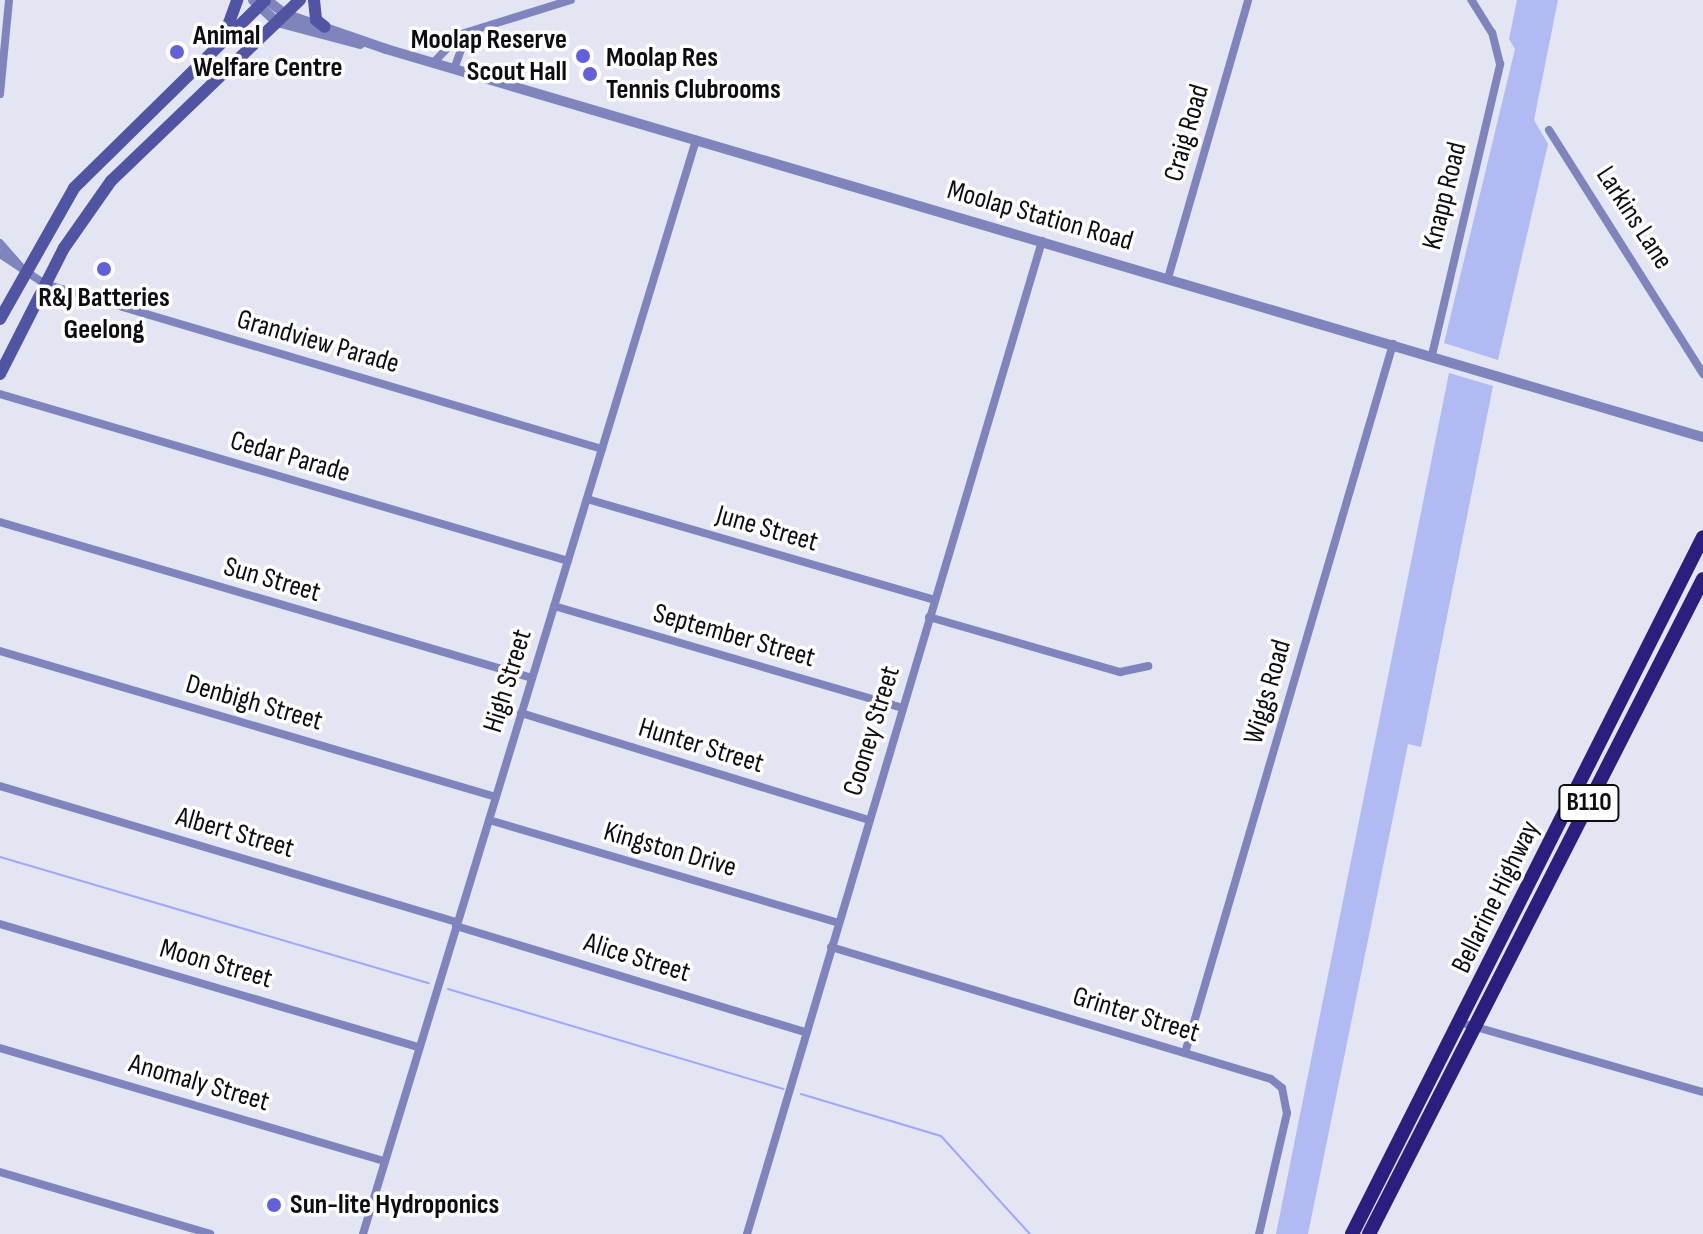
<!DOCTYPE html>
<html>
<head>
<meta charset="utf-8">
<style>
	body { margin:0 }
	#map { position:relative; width:1703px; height:1234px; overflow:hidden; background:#e3e5f3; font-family:"Sofia Sans Condensed",sans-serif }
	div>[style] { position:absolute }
	.green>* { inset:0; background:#b2baf3 }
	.stream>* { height:2px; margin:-1px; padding:0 1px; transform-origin:1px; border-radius:1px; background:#9ea7fc }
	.minor>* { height:8px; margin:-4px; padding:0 4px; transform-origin:4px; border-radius:4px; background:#7f85bc }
	.tertiary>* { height:10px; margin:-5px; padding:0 5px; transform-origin:5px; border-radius:5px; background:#7f85bc }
	.secondary>* { height:12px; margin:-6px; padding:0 6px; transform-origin:6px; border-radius:6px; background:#5154a3 }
	.trunk>* { height:14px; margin:-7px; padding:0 7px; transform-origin:7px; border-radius:7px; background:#2a1e7e }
	.dots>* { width:22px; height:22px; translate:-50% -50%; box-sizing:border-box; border:4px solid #fff; border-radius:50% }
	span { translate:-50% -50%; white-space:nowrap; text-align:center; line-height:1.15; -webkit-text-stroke:7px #fff; paint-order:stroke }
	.shield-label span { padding:2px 6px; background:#fff; border:2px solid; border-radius:6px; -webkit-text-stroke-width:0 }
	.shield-label { font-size:26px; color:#0c0c11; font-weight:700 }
	.poi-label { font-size:28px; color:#0c0c11; font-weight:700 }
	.left { translate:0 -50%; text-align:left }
	.right { translate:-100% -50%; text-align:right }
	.street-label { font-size:28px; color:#0c0c11 }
</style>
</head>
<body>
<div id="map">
	<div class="green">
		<i style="clip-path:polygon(1517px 0,1558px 0,1534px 120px,1548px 144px,1498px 360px,1444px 343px,1515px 49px,1509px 39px)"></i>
		<i style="clip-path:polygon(1449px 373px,1493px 386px,1421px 747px,1408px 744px,1308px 1234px,1276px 1234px)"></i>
	</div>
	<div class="stream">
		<i style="left:0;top:857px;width:447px;rotate:16.4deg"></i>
		<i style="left:448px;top:989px;width:350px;rotate:16.6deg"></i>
		<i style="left:801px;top:1094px;width:146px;rotate:16.7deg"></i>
		<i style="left:941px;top:1136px;width:132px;rotate:47.8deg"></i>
	</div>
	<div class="minor">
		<i style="left:433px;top:63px;width:40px;rotate:-46deg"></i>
		<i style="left:461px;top:34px;width:115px;rotate:-17.2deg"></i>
		<i style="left:454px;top:69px;width:30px;rotate:-70deg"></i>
		<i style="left:464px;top:41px;width:17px;rotate:-36deg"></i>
		<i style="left:0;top:94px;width:94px;rotate:-84.5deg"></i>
		<i style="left:1549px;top:130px;width:289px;rotate:57.7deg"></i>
		<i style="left:0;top:243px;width:35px;rotate:49deg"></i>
		<i style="left:0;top:254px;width:54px;rotate:33.7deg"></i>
		<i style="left:45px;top:284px;width:581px;rotate:16.5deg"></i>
		<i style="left:1168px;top:278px;width:289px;rotate:-73.9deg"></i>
		<i style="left:1432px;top:355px;width:299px;rotate:-76.8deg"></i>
		<i style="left:1500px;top:64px;width:32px;rotate:-104deg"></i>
		<i style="left:1492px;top:33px;width:39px;rotate:-122deg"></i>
		<i style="left:0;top:394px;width:592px;rotate:16.38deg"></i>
		<i style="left:587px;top:499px;width:361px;rotate:16.2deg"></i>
		<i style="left:0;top:522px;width:554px;rotate:16.34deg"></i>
		<i style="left:554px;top:606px;width:363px;rotate:16.3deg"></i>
		<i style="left:929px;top:617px;width:199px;rotate:16.1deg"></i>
		<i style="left:1120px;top:672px;width:29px;rotate:-12deg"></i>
		<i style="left:0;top:651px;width:517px;rotate:16.4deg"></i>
		<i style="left:521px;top:713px;width:364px;rotate:17.1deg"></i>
		<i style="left:0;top:786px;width:477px;rotate:16.6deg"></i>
		<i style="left:489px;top:820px;width:364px;rotate:16.4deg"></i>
		<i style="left:0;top:924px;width:437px;rotate:16.4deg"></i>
		<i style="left:456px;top:926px;width:365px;rotate:16.9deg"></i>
		<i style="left:831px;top:947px;width:459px;rotate:16.7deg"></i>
		<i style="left:1271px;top:1079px;width:14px;rotate:39deg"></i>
		<i style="left:1282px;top:1088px;width:25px;rotate:79deg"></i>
		<i style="left:1287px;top:1113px;width:124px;rotate:103deg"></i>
		<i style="left:1462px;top:1023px;width:251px;rotate:16deg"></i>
		<i style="left:0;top:1048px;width:401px;rotate:16.4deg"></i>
		<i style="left:1185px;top:1053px;width:739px;rotate:-73.65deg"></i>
		<i style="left:0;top:1172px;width:219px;rotate:16.4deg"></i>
		<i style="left:363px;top:1234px;width:1144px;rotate:-73.07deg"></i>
		<i style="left:747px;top:1234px;width:1036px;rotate:-73.45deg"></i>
	</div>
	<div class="tertiary">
		<i style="left:253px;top:0;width:33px;rotate:43deg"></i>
		<i style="left:277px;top:22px;width:86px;rotate:14.8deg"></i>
		<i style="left:267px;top:0;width:23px;rotate:38deg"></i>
		<i style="left:285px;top:14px;width:107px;rotate:19.1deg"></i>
		<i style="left:386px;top:49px;width:1373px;rotate:16.42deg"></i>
	</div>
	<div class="secondary">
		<i style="left:314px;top:0;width:20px;rotate:84deg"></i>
		<i style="left:316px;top:20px;width:11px;rotate:38deg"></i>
		<i style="left:226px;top:31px;width:33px;rotate:-70deg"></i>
		<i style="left:0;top:319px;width:150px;rotate:-60.5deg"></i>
		<i style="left:74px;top:188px;width:268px;rotate:-44.5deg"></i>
		<i style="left:0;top:374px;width:141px;rotate:-63.1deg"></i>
		<i style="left:64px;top:248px;width:82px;rotate:-55deg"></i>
		<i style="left:111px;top:181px;width:262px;rotate:-43.8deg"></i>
	</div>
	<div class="trunk">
		<i style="left:1352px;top:1234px;width:780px;rotate:-63.27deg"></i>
		<i style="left:1369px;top:1234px;width:735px;rotate:-62.98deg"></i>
	</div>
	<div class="dots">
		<i style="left:177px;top:52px;background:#6161da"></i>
		<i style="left:583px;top:56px;background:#6161da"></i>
		<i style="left:590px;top:74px;background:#6161da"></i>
		<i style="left:104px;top:269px;background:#6161da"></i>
		<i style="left:274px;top:1205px;background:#6161da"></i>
	</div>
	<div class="shield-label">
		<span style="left:1589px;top:803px">B110</span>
	</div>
	<div class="poi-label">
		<span class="left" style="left:193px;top:52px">Animal<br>Welfare Centre</span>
		<span class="right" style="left:567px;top:56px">Moolap Reserve<br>Scout Hall</span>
		<span class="left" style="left:606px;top:74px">Moolap Res<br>Tennis Clubrooms</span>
		<span style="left:104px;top:314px">R&amp;J Batteries<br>Geelong</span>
		<span class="left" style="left:290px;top:1205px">Sun-lite Hydroponics</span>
	</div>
	<div class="street-label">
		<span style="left:1187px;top:133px;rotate:-74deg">Craig Road</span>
		<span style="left:1445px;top:196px;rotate:-76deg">Knapp Road</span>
		<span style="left:1040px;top:216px;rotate:16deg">Moolap Station Road</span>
		<span style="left:1634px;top:218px;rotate:57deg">Larkins Lane</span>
		<span style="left:318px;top:342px;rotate:16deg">Grandview Parade</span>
		<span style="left:290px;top:457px;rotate:16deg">Cedar Parade</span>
		<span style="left:767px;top:529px;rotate:16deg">June Street</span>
		<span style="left:272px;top:580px;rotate:16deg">Sun Street</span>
		<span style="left:734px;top:636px;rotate:16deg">September Street</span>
		<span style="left:508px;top:681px;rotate:-73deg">High Street</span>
		<span style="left:1268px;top:692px;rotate:-74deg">Wiggs Road</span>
		<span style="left:254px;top:703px;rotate:16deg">Denbigh Street</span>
		<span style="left:872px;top:731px;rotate:-73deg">Cooney Street</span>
		<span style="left:701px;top:746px;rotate:17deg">Hunter Street</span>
		<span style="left:235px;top:833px;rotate:16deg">Albert Street</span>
		<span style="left:670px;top:850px;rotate:16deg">Kingston Drive</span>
		<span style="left:1496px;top:897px;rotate:-64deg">Bellarine Highway</span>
		<span style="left:637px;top:958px;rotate:17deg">Alice Street</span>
		<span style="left:216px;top:964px;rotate:16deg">Moon Street</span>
		<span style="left:1136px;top:1015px;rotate:17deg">Grinter Street</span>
		<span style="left:199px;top:1083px;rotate:16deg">Anomaly Street</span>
	</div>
</div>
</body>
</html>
